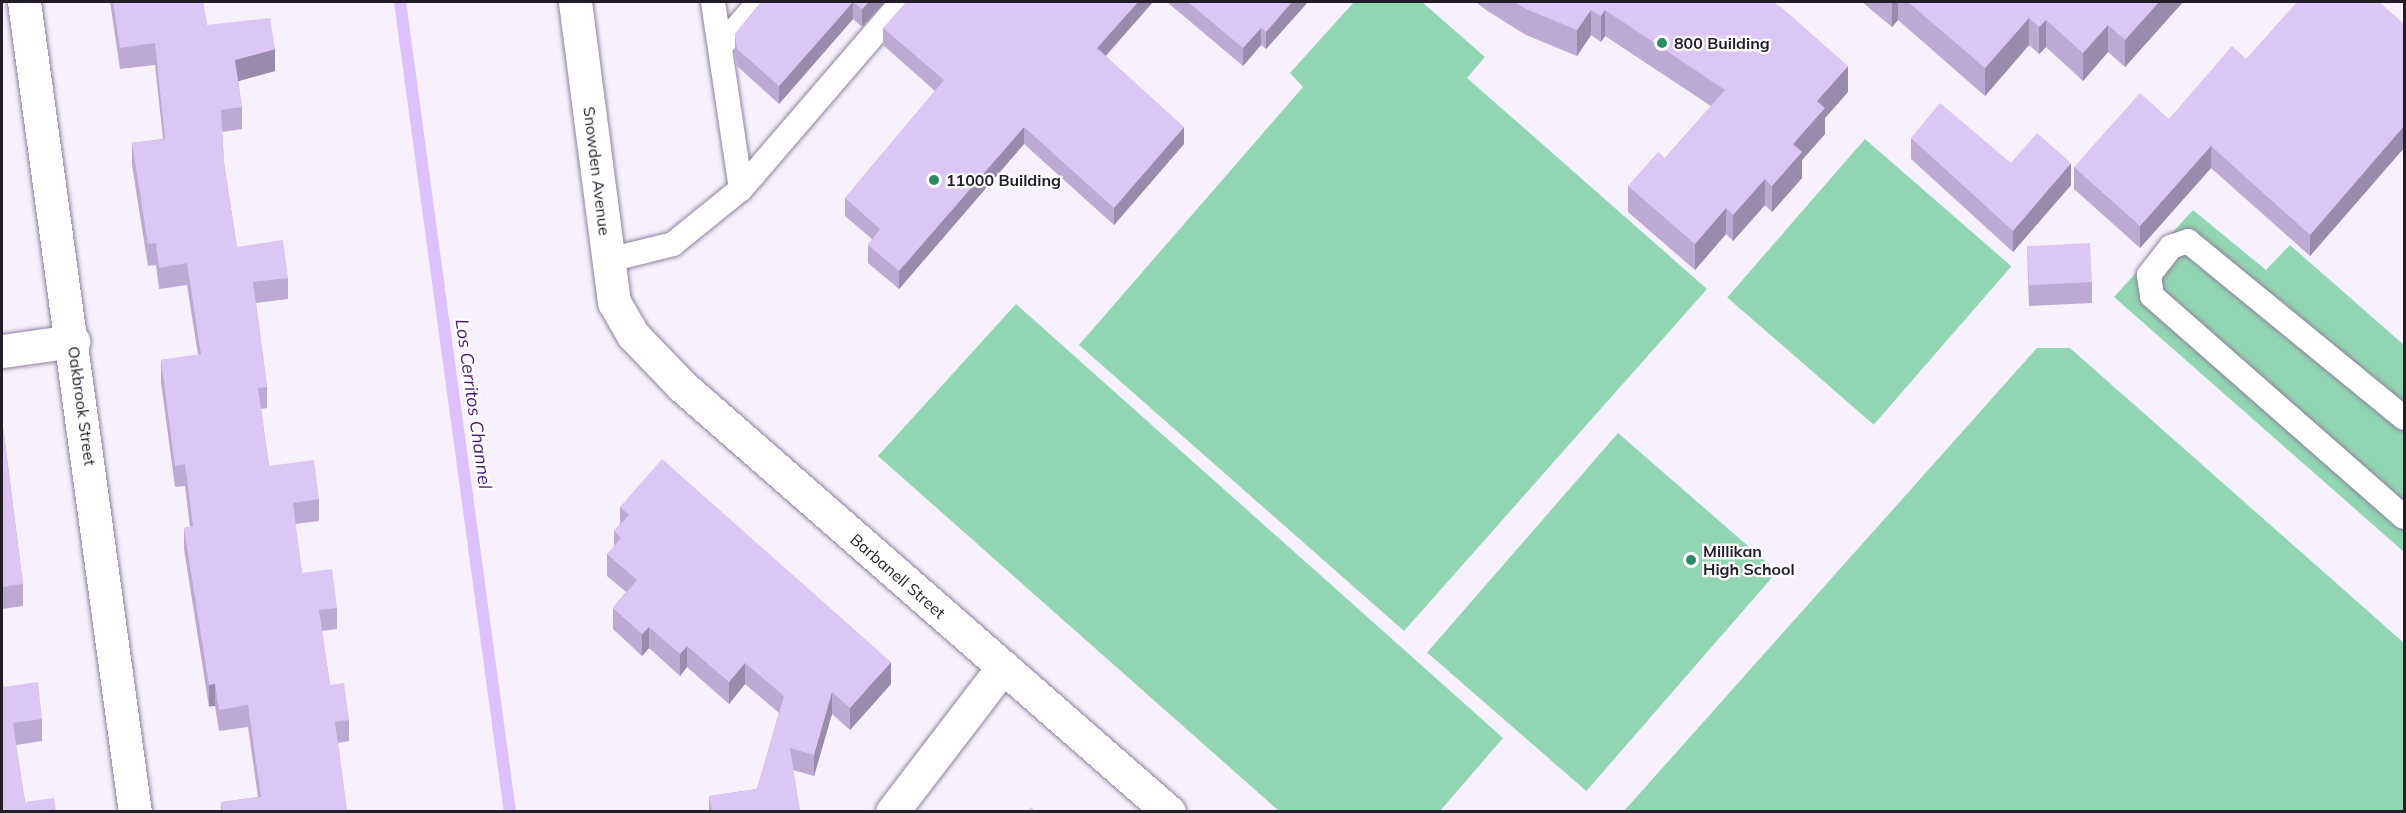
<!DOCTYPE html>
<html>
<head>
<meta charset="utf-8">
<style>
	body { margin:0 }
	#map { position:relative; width:2406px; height:813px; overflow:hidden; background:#f7f1fe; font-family:Mulish,sans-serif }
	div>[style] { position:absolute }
	.green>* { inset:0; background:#92d5b2; transform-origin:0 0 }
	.stream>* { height:12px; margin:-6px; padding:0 6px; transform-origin:6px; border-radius:6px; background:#ddc0fe }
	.roads { filter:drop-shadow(0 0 2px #8e819e) drop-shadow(0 0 2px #8e819e) }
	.service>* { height:24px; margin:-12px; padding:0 12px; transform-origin:12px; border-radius:12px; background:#fff }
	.minor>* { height:33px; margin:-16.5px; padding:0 16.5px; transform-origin:16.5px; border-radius:16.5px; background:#fff }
	.tertiary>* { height:33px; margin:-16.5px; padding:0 16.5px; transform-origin:16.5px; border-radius:16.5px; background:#fff }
	.wall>* { inset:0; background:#bcaad2 }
	.shaded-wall>* { inset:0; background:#998bab; transform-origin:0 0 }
	.building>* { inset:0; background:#dbc6f4; transform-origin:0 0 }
	.dots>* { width:16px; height:16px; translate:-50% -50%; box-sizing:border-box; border:3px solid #fff; border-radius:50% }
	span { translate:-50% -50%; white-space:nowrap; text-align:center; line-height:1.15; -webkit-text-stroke:4.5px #fff; paint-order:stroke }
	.poi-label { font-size:16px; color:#221d29; font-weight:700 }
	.left { translate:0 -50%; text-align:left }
	.street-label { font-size:16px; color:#221d29 }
	.water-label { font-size:18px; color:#4a1770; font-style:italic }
	.frame { position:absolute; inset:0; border:3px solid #221d29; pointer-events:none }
</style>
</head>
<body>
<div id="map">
	<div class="green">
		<i style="clip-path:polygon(1354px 2px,1422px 2px,1485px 57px,1467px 78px,1707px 289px,1404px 631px,1079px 345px,1303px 87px,1290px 73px)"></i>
		<i style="left:1865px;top:139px;width:194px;height:210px;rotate:41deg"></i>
		<i style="clip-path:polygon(2193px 210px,2266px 270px,2290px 245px,2404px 345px,2404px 552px,2114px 297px)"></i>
		<i style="clip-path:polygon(1016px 304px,1503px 738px,1440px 811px,1279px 811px,878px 456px)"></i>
		<i style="clip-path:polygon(2037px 348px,2070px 348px,2404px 643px,2404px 811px,1624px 811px)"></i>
		<i style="left:1618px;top:433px;width:211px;height:291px;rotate:41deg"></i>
	</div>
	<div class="stream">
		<i style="left:400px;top:2px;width:817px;rotate:82.27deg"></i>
	</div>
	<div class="roads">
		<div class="service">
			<i style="left:713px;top:2px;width:189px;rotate:81.5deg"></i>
			<i style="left:720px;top:47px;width:60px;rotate:-49.1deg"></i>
			<i style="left:609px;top:260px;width:66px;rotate:-14deg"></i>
			<i style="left:673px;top:244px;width:87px;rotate:-39deg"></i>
			<i style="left:741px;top:189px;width:247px;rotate:-49.3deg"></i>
			<i style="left:2404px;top:418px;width:279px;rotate:-140.7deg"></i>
			<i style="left:2188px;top:241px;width:18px;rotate:161deg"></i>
			<i style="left:2171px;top:247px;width:36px;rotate:128deg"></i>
			<i style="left:2149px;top:275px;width:21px;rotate:82deg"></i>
			<i style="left:2152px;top:296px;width:335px;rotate:41.3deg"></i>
		</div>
		<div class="minor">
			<i style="left:24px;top:2px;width:818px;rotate:82.2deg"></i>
			<i style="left:2px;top:351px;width:72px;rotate:-8deg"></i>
			<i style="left:892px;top:812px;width:183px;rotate:-52.6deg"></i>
		</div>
		<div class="tertiary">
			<i style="left:575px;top:2px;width:303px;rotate:82.6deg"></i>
			<i style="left:614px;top:302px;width:38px;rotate:60deg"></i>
			<i style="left:633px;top:335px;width:71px;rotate:46.1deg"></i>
			<i style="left:682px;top:386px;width:647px;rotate:41.18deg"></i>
		</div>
	</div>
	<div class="wall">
		<i style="clip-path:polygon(110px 2px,203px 2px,207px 25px,275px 71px,238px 81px,242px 107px,242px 129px,222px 132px,224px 163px,237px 247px,288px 278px,288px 299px,256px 303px,267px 387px,267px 408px,261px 409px,269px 466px,319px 499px,319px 521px,295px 524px,302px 573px,337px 608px,337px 629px,322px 631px,330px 685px,349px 720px,349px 741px,338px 743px,347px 812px,221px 812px,221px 802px,258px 797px,248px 727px,219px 731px,215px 706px,209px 707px,184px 549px,184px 528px,190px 527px,185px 486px,175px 487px,161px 382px,161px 360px,198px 355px,187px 285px,159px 289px,156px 265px,148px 266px,132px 165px,132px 143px,163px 139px,155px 65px,120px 69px)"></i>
		<i style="clip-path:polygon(761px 2px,885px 2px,862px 27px,853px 19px,779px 104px,737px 66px,735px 52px,735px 34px)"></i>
		<i style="clip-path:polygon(1153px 2px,1106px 56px,1184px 144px,1114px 225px,1024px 144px,899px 289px,868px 263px,868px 245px,872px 239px,845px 216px,845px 198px,935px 91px,883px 45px,883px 28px)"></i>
		<i style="clip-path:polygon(1167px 2px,1308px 2px,1266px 49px,1261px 45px,1243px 66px)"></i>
		<i style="clip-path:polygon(1476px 2px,1773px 2px,1848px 92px,1825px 118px,1825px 134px,1802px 160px,1802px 178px,1772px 212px,1765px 205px,1733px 241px,1726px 234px,1695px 270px,1628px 212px,1628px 186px,1665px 158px,1711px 106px,1605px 36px,1601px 42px,1591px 35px,1577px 56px,1526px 35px,1486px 10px)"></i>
		<i style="clip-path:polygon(1862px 2px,2183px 2px,2125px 67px,2108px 52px,2083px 81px,2046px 47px,2039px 54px,2029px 45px,1985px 96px,1898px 20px,1892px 27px)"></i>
		<i style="clip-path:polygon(2404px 24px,2404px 148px,2310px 256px,2211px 168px,2140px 248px,2074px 189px,2074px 167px,2169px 119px,2246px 59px)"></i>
		<i style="clip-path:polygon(1911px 138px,2011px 163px,2071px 185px,2013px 252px,1911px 159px)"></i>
		<i style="clip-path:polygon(2027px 246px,2092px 282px,2092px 303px,2029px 306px)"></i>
		<i style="clip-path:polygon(2px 419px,23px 584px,23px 606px,2px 609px)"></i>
		<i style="clip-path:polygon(620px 507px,891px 684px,850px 730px,832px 714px,814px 776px,793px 770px,800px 812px,709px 812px,709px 796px,757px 789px,779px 713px,745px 684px,729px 704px,687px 667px,680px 676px,649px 648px,642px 656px,613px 629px,613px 608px,626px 592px,607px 576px,607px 554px,614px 547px,614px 531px,620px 524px)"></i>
		<i style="clip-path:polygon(4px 687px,42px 719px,42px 741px,16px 745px,25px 802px,2px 812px)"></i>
	</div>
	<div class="shaded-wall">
		<i style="clip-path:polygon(853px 2px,853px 19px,779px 104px,779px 86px)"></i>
		<i style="clip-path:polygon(869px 2px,885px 2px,862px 27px,862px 9px)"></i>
		<i style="clip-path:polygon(1138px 2px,1153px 2px,1097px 65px,1097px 48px)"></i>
		<i style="clip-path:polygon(1292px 2px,1308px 2px,1266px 49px,1266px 32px)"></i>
		<i style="clip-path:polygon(1892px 2px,1898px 2px,1898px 20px,1892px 27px)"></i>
		<i style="clip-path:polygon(2159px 2px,2183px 2px,2125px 67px,2125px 40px)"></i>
		<i style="clip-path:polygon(1591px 10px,1591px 35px,1577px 56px,1577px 30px)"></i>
		<i style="clip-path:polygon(1605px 10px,1605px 36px,1601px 42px,1601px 16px)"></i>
		<i style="clip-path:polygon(2029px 18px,2029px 45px,1985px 96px,1985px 68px)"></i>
		<i style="clip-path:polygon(2046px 20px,2046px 47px,2039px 54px,2039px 27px)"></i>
		<i style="clip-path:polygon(2108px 25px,2108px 52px,2083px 81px,2083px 53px)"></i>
		<i style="clip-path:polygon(1261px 28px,1261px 45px,1243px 66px,1243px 48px)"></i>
		<i style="clip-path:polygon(275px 49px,275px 71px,235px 82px,235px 60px)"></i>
		<i style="clip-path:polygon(1848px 66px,1848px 92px,1825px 118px,1825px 134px,1802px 160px,1802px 178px,1772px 212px,1772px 186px,1817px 101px)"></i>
		<i style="clip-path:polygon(2404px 126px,2404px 148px,2310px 256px,2310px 235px)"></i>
		<i style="clip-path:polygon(1024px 127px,1024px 144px,899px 289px,899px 271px)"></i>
		<i style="clip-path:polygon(1184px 127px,1184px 144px,1114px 225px,1114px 208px)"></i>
		<i style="clip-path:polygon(2211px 146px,2211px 168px,2140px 248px,2140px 226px)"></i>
		<i style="clip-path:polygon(2071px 163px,2071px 185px,2013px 252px,2013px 231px)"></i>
		<i style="clip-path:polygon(1765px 179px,1765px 205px,1733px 241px,1733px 215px)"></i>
		<i style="clip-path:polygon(1726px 208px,1726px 234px,1695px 270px,1695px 244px)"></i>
		<i style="clip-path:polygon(649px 627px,649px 648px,642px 656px,642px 634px)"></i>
		<i style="clip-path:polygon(687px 646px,687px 667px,680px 676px,680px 654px)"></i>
		<i style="clip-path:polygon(891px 662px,891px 684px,850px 730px,850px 708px)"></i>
		<i style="clip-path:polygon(745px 663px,745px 684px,729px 704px,729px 682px)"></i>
		<i style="left:215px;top:684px;width:22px;height:6px;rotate:90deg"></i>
		<i style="clip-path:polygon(832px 692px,832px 714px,814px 776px,814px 755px)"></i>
	</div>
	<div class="building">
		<i style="clip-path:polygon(113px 2px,203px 2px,207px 25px,270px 18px,275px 49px,235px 60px,242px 107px,221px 110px,224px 163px,237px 247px,283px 240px,288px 278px,253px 282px,267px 387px,258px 388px,269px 466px,314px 460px,319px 499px,293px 503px,302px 573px,332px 569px,337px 608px,319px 610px,330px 685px,344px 683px,349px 720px,335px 722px,347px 812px,222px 812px,221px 802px,261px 797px,248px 705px,219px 710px,215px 684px,209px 685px,184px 528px,193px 526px,185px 464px,175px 466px,161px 360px,201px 354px,187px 263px,159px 268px,156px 243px,148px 244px,132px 143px,165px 139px,155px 43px,120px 48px)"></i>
		<i style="clip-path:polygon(761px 2px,869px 2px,862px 9px,853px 2px,779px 86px,737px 49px,735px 34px)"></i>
		<i style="clip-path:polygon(906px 2px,1138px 2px,1097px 48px,1184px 127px,1114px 208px,1024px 127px,899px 271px,868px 245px,880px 229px,845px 198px,944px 80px,883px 28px)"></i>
		<i style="clip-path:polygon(1188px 2px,1292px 2px,1266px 32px,1261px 28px,1243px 48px)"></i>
		<i style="clip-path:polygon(1514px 2px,1773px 2px,1781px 7px,1848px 66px,1817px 101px,1825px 108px,1793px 144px,1802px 152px,1772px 186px,1765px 179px,1733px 215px,1726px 208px,1695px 244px,1628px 186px,1658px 152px,1665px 158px,1725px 90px,1605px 10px,1601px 16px,1591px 10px,1577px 30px,1526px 9px)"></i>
		<i style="clip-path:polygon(1908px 2px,2159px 2px,2125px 40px,2108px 25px,2083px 53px,2046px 20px,2039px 27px,2029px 18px,1985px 68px)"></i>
		<i style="clip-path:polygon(2297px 2px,2379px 2px,2404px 24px,2404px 126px,2310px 235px,2211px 146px,2140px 226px,2074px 167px,2140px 93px,2169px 119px,2232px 46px,2246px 59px)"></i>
		<i style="clip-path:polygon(1940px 103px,2011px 163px,2037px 133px,2071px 163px,2013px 231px,1911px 138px)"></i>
		<i style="left:2090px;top:243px;width:39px;height:63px;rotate:87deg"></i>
		<i style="clip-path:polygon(2px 419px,23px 584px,2px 587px)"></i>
		<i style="clip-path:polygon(662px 459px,891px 662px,850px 708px,832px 692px,814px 755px,790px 748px,800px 812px,712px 812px,709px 796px,757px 789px,784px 696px,745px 663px,729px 682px,687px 646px,680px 654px,649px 627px,642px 634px,613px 608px,637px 580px,607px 554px,621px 538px,614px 531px,629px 515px,620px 507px)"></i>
		<i style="clip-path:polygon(2px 676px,4px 687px,38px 682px,42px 719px,13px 723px,25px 802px,54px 798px,56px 812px,2px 812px)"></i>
		<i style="clip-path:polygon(1031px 807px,1036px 812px,1027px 812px)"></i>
	</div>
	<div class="dots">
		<i style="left:1662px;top:43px;background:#2d8b63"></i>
		<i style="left:934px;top:180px;background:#2d8b63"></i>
		<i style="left:1691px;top:560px;background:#2d8b63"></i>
	</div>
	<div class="poi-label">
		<span class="left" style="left:1674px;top:43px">800 Building</span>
		<span class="left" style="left:946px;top:180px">11000 Building</span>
		<span class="left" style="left:1703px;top:560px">Millikan<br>High School</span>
	</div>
	<div class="street-label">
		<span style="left:597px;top:171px;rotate:83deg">Snowden Avenue</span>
		<span style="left:82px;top:406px;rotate:82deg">Oakbrook Street</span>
		<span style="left:898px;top:576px;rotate:41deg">Barbanell Street</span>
	</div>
	<div class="water-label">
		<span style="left:473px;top:404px;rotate:82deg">Los Cerritos Channel</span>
	</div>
	<div class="frame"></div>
</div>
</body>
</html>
